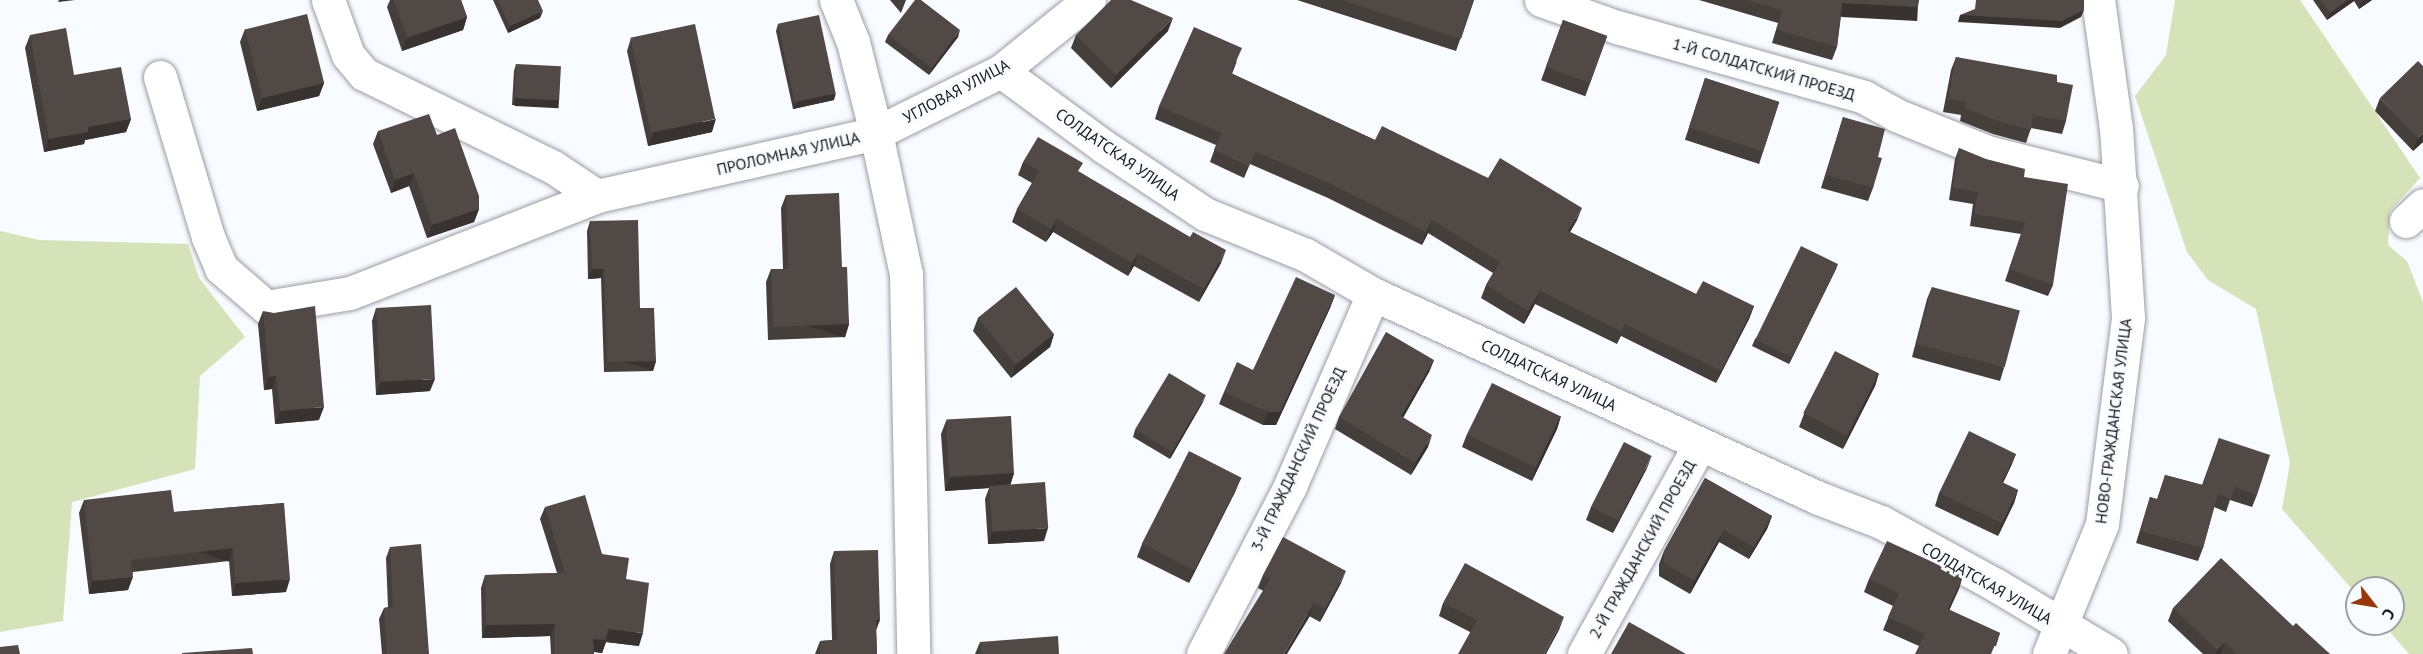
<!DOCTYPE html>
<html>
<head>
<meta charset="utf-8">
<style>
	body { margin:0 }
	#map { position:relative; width:2423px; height:654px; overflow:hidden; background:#f8fbff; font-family:"PT Sans",sans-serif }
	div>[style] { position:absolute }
	.green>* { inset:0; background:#d6e3b8 }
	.roads { filter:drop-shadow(0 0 2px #999da4) drop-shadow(0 0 2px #999da4) }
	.minor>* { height:33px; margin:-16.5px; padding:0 16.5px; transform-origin:16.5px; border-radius:16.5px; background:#fff }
	.wall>* { inset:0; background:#453f3b; transform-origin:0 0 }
	.shaded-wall>* { inset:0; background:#383330; transform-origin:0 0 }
	.building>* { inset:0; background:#504945; transform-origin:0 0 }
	span { translate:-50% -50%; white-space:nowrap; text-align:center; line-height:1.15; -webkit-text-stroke:6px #f8fbff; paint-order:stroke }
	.street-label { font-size:16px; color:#18191c }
	.north { position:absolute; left:2345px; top:576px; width:60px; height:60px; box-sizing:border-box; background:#f8fbff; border:2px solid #9ea1a4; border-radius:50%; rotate:121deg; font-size:16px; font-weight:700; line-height:24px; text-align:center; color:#18191c }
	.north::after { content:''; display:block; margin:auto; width:21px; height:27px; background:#9b3703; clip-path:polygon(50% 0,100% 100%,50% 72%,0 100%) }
</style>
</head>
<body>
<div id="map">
	<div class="green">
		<i style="clip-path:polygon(2175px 0,2300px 0,2420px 178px,2390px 211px,2388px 245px,2407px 261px,2423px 302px,2423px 654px,2409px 654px,2383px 624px,2393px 624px,2393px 588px,2357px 588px,2357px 595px,2282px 509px,2290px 463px,2256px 309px,2208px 280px,2187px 252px,2135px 96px,2166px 55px)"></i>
		<i style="clip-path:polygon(0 231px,39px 240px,188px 244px,199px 278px,245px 337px,200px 376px,195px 469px,72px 502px,63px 621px,0 632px)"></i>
	</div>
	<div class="roads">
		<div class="minor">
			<i style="left:328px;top:0;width:59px;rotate:70deg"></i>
			<i style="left:348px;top:55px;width:25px;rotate:50deg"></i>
			<i style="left:364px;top:74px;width:211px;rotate:26.2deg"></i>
			<i style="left:553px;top:167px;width:53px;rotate:33.4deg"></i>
			<i style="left:597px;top:196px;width:286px;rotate:-12.7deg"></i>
			<i style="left:876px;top:133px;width:140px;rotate:-26.4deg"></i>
			<i style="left:1001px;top:71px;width:113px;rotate:-38.9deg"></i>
			<i style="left:836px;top:0;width:45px;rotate:68deg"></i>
			<i style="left:853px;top:42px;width:94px;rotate:75.8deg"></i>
			<i style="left:876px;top:133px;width:144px;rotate:78deg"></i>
			<i style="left:906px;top:274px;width:380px;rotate:88.9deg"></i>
			<i style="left:1541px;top:0;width:81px;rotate:19.6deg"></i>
			<i style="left:1617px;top:27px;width:257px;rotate:15.8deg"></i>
			<i style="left:1864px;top:97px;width:37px;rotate:29deg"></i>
			<i style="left:1896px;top:115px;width:98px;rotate:22.1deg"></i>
			<i style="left:1987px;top:152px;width:139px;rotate:14.1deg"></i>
			<i style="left:1001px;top:71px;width:127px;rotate:36.3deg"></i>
			<i style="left:1103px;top:146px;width:123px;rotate:33.7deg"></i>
			<i style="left:1205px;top:214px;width:109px;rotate:22.1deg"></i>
			<i style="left:1306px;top:255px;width:78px;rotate:30.2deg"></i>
			<i style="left:1373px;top:294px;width:487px;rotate:24.6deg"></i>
			<i style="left:1816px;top:497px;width:70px;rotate:21deg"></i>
			<i style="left:1881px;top:522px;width:129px;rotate:28.8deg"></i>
			<i style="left:1994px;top:584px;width:136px;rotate:30.9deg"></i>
			<i style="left:160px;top:77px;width:167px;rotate:73.3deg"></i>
			<i style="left:208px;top:237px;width:34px;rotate:67deg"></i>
			<i style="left:221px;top:268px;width:60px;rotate:40.9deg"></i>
			<i style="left:266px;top:307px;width:85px;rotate:-9.5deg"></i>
			<i style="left:350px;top:293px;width:265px;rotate:-21.4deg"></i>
			<i style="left:2406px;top:221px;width:23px;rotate:-43deg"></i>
			<i style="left:1203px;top:654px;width:189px;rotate:-62.6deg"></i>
			<i style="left:1290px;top:486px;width:209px;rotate:-66.6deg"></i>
			<i style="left:1584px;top:654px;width:240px;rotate:-61.1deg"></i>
			<i style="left:2049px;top:654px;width:140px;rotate:-67.8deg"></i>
			<i style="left:2102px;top:524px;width:208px;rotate:-82.8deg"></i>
			<i style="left:2128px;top:318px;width:189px;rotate:-93.6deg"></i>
			<i style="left:2116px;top:129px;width:130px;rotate:-97.9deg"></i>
		</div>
	</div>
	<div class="wall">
		<i style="clip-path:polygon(390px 0,461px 0,467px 17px,463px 30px,402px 51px,387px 7px)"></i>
		<i style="clip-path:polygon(493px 0,538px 0,540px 18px,508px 33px)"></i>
		<i style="clip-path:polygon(890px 0,906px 0,901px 13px)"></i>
		<i style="clip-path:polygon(1297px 0,1474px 0,1456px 51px)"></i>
		<i style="clip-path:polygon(1699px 0,1919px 0,1913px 20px,1841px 16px,1837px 47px,1832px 60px,1772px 43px,1778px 23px)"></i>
		<i style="clip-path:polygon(2313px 0,2372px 0,2359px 9px,2354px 1px,2327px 20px)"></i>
		<i style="left:1563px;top:20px;width:47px;height:64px;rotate:20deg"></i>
		<i style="clip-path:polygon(778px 24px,834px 100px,793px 109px,776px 31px)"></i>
		<i style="clip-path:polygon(245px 29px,324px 83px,319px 96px,257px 111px,240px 42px)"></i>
		<i style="clip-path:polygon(1168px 31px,1111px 88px,1071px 48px,1076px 35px)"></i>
		<i style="clip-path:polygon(30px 35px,74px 75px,131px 119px,126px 132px,85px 140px,84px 144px,44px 152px,25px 48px)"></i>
		<i style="clip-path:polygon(888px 35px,958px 37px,929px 75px,885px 42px)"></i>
		<i style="clip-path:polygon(631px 38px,712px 132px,648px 146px,627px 51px)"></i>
		<i style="clip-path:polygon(1956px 57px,2057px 82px,2066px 121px,2062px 134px,2031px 128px,2026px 143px,1993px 134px,1960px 121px,1961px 115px,1943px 112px,1951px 70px)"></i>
		<i style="clip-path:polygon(1237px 61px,1232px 74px,1375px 140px,1488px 178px,1577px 220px,1570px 232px,1696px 294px,1754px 306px,1749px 319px,1716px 383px,1621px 336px,1617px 344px,1535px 304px,1524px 324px,1481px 298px,1486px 285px,1493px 273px,1428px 233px,1422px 245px,1328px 198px,1250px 164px,1244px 178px,1210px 162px,1216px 145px,1155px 119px,1159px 106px)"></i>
		<i style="clip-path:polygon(516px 64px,559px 100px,557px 107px,512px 105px,514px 71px)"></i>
		<i style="left:1705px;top:78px;width:78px;height:65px;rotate:18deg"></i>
		<i style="clip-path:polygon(2380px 98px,2423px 142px,2413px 151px,2375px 111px)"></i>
		<i style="clip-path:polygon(1843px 117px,1878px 157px,1873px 188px,1868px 201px,1821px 188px)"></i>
		<i style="clip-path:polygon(378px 131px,437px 135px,479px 209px,474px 222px,427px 238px,409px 186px,391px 193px,373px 144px)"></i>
		<i style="clip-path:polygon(1959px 148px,2024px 177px,2053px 285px,2048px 296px,2005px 281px,2021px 234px,1970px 226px,1973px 204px,1949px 200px,1955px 159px)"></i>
		<i style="clip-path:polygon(1023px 162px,1079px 172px,1221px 263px,1199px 302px,1134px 266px,1128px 276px,1053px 232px,1046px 242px,1012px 222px,1017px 209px,1032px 183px,1018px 175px)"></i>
		<i style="clip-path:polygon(786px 195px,842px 267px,849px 324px,845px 337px,768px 340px,766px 282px,771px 269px,783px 269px,781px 208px)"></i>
		<i style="clip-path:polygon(590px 221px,640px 308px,656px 361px,653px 371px,604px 372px,601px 278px,588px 279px,587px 231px)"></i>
		<i style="clip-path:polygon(1838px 264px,1835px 271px,1789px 364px,1752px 346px,1755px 339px)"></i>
		<i style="clip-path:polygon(1932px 287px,2004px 368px,2000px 381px,1912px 357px,1927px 299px)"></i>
		<i style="clip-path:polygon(1335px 295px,1330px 308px,1276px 425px,1263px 425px,1219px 404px,1224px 392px,1253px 370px)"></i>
		<i style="clip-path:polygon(376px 308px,430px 391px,376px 395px,372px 321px)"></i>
		<i style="clip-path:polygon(263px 311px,319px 420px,275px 424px,272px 389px,264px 390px,258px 324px)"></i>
		<i style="clip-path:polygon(978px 318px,1054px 334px,1050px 347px,1011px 378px,973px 331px)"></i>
		<i style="clip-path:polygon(1434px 360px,1429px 372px,1403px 418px,1428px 447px,1411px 475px,1335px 429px,1339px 417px)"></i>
		<i style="clip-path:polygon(1879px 373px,1875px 386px,1843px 449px,1799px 427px,1804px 414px)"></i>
		<i style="clip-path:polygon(1203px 402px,1170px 459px,1133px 437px,1135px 430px)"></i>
		<i style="clip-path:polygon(1561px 416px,1557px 429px,1532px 481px,1462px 447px,1467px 434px)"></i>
		<i style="clip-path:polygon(946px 421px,1014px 473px,1010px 485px,1044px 541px,988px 544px,985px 499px,989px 488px,945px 491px,941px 434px)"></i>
		<i style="clip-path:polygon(2219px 438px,2257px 495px,2252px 507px,2230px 500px,2226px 512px,2214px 507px,2203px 548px,2198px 561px,2136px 543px,2150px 497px,2157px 499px,2165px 475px,2202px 485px)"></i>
		<i style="clip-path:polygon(2016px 454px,2011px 466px,2003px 483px,2018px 490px,2014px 503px,1998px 536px,1935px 506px,1939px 493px)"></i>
		<i style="clip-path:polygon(1647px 468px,1613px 533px,1586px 520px,1591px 507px)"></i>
		<i style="clip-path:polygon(1705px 478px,1772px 516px,1767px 529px,1749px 559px,1719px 542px,1690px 594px,1659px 576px,1659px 564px,1664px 551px)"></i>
		<i style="clip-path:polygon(1236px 490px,1189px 583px,1137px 557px,1142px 544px)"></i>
		<i style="clip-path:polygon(84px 500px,174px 512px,284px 503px,286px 592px,232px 596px,229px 561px,133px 572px,128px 590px,89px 594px,79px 513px)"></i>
		<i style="clip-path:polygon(545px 507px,602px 554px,626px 579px,639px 646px,606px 642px,602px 653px,594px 652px,594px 654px,551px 654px,550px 636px,482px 638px,481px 588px,485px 575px,557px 573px,540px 519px)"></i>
		<i style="clip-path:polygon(390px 547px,429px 654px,382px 654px,379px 619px,384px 608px,388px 607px,386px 558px)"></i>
		<i style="clip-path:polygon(834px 551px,876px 631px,877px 654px,815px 654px,820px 641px,832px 640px,830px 564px)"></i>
		<i style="clip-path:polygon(1263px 575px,1341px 583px,1320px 622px,1258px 588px)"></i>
		<i style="clip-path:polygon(1963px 576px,1949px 610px,2000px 633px,1996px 646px,1919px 646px,1883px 630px,1893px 606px,1864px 592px,1869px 579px)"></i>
		<i style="clip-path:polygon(1443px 603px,1559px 630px,1470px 632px,1439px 616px)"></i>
		<i style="clip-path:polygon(2173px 608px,2293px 626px,2330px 654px,2203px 654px,2168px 621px)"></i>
		<i style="clip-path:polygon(980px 642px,1059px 654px,975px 654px)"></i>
	</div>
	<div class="shaded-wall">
		<i style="clip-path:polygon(59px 0,75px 0,58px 2px)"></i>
		<i style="clip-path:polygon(2348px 0,2354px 0,2354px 1px,2327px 20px,2330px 13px)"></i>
		<i style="clip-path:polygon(2365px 0,2372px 0,2359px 9px,2361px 2px)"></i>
		<i style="left:1842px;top:3px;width:76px;height:14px;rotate:3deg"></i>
		<i style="clip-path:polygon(2084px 10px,2081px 17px,2060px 28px,1958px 22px,1960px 15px)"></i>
		<i style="clip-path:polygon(543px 11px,540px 18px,508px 33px,510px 26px)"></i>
		<i style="clip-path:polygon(467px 17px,463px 30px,402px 51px,407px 38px)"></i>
		<i style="clip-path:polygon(1173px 18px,1168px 31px,1111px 88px,1116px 75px)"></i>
		<i style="clip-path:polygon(960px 30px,958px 37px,929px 75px,932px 68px)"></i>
		<i style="clip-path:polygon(324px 83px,319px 96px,257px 111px,262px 98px)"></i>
		<i style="clip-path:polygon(836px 93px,834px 100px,793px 109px,796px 102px)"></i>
		<i style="left:515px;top:98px;width:44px;height:8px;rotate:3deg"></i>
		<i style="clip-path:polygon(131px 119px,126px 132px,85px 140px,84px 144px,44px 152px,49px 139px,88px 127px)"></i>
		<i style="clip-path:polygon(716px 119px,712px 132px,648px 146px,653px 133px)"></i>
		<i style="clip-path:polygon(2423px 133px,2423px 142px,2413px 151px,2418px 138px)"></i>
		<i style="clip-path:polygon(414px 173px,409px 186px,391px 193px,395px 180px)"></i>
		<i style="clip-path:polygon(1582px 208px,1577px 220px,1563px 244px,1568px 231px)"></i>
		<i style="clip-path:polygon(479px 209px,474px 222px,427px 238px,432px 225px)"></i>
		<i style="clip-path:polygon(1057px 219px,1053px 232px,1046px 242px,1051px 229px)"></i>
		<i style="clip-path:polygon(1432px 220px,1428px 233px,1422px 245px,1426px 232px)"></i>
		<i style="clip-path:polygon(1226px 250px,1221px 263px,1199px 302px,1204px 289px)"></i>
		<i style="clip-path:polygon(1138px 253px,1134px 266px,1128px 276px,1132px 263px)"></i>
		<i style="clip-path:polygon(1838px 264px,1835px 271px,1789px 364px,1791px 357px)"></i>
		<i style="clip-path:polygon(592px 269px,604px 269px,601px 278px,588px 279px)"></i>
		<i style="clip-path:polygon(1540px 291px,1535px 304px,1524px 324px,1528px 311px)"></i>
		<i style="clip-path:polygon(1335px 295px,1330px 308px,1276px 425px,1263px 425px,1268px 412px)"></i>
		<i style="clip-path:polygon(1754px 306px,1749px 319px,1716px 383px,1721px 371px)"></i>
		<i style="left:849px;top:324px;width:14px;height:76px;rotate:107deg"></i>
		<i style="clip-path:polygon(1054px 334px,1050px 347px,1011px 378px,1016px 365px)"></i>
		<i style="clip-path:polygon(1434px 360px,1429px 372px,1397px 428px,1401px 416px)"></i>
		<i style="left:656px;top:361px;width:10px;height:49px;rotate:107deg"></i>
		<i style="clip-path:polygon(1879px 373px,1875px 386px,1843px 449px,1848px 436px)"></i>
		<i style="clip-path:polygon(276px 376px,272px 389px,264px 390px,269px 377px)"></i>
		<i style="clip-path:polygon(435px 379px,430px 391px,376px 395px,381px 382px)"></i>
		<i style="clip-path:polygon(1206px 395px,1203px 402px,1170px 459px,1172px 452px)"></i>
		<i style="clip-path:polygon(324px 407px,319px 420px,275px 424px,280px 411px)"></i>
		<i style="clip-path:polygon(1561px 416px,1557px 429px,1532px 481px,1536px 468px)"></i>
		<i style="clip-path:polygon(1432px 435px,1428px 447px,1411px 475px,1415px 463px)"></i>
		<i style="clip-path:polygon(2016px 454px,2011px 466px,1997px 495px,2002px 482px)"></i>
		<i style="clip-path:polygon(1652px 456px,1647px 468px,1613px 533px,1618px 520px)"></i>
		<i style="clip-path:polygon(1014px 473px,1010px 486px,989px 486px,989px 488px,945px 491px,950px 478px)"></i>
		<i style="clip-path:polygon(1241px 478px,1236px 490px,1189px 583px,1194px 570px)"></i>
		<i style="clip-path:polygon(2018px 490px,2014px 503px,1998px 536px,2002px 523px)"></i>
		<i style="clip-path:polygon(1772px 516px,1767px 529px,1749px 559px,1754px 547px)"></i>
		<i style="clip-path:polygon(1048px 528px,1044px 541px,988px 544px,992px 531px)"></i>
		<i style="clip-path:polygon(1724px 530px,1719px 542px,1690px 594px,1694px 581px)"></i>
		<i style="left:233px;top:548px;width:14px;height:103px;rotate:107deg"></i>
		<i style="clip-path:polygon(1346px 571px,1341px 583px,1320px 622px,1325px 609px)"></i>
		<i style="clip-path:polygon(1963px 576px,1959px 589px,1944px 622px,1948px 609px)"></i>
		<i style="clip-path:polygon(133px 577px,128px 590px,89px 594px,93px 581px)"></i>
		<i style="clip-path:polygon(290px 579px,286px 592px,232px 596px,236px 583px)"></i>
		<i style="clip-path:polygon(1314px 603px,1310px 616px,1287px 654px,1284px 654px)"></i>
		<i style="clip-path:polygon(1564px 617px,1559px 630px,1546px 654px,1544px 654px)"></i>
		<i style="clip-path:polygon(876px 620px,880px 620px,875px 633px)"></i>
		<i style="clip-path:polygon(555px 624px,550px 636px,482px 638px,486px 625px)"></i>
		<i style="clip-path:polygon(608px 629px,643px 633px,639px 646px,606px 642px,602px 653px,589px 651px,593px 639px)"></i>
		<i style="clip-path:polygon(2225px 642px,2220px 654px,2216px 654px,2217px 650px)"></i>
	</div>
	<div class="building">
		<i style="clip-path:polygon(394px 0,461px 0,467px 17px,407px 38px)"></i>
		<i style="clip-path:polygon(498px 0,538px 0,543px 11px,510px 26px)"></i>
		<i style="clip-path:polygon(915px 0,921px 0,960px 30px,932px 68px,888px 35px)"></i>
		<i style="clip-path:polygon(1111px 0,1131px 0,1173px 18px,1116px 75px,1076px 35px)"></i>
		<i style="clip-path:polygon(1342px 0,1474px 0,1461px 39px)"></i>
		<i style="clip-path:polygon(1747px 0,1919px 0,1918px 7px,1842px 3px,1837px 47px,1777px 30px,1782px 10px)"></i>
		<i style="clip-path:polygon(1976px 0,2084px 0,2084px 10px,2062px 21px,1960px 15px,1975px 9px)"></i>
		<i style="clip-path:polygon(2320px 0,2348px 0,2330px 13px)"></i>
		<i style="left:307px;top:14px;width:71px;height:64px;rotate:76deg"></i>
		<i style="left:819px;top:15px;width:80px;height:42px;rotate:78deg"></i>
		<i style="left:1563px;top:20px;width:47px;height:50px;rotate:20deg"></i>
		<i style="left:695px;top:24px;width:97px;height:66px;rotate:78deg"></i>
		<i style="clip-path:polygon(1194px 27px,1242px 48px,1231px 73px,1375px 140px,1382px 126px,1488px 178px,1500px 158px,1582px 208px,1568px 231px,1696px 294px,1703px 281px,1754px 306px,1721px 371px,1625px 324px,1621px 331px,1540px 291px,1528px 311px,1486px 285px,1500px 262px,1432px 220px,1426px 232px,1333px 185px,1255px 151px,1249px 166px,1214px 150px,1222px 133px,1159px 106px)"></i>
		<i style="clip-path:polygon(66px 28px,74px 75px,121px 67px,131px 119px,88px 127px,88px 132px,49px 139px,30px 35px)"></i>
		<i style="clip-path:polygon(1956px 57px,2057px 75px,2057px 82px,2073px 85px,2066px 121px,2033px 115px,2031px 130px,1998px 121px,1965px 108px,1966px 102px,1948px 99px)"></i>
		<i style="clip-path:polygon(2418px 61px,2423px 66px,2423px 133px,2418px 138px,2380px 98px)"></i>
		<i style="left:516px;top:64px;width:45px;height:34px;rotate:3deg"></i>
		<i style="left:1705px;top:78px;width:78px;height:52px;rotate:18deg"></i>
		<i style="clip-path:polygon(429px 114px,437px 135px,455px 128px,479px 196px,479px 209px,432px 225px,414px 173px,395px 180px,378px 131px)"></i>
		<i style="clip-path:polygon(1843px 117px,1885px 129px,1878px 157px,1882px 158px,1873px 188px,1826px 175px)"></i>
		<i style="clip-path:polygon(1038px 137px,1083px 163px,1078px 171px,1190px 237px,1193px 232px,1226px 250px,1204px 289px,1138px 253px,1132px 263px,1057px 219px,1051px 229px,1017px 209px,1039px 171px,1023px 162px)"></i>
		<i style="clip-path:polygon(1959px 148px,1986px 159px,2025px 169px,2024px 177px,2068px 184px,2053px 285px,2009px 269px,2025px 222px,1974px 214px,1978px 192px,1953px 188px)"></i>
		<i style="clip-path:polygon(839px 193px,842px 267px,847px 267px,849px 324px,773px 327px,771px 269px,788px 269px,786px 195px)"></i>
		<i style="clip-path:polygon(638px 220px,640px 308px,654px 308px,656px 361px,607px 362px,604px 269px,592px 269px,590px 221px)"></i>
		<i style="left:1801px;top:246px;width:41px;height:104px;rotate:26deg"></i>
		<i style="clip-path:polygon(1296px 277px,1335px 295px,1280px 412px,1268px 412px,1224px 392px,1237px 362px,1253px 370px)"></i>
		<i style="left:1016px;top:287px;width:60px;height:49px;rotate:51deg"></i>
		<i style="left:1932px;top:287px;width:91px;height:59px;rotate:15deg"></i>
		<i style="left:431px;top:305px;width:74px;height:55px;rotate:87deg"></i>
		<i style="clip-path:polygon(315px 306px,324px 407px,280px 411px,276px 376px,269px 377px,263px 311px,274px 313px)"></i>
		<i style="clip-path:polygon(1386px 332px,1434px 360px,1401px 416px,1432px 435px,1415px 463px,1339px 417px)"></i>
		<i style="left:1835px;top:351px;width:49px;height:70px;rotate:27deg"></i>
		<i style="left:1169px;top:373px;width:43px;height:66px;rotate:31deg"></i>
		<i style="left:1492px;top:383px;width:76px;height:57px;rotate:26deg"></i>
		<i style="left:1011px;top:416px;width:57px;height:65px;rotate:87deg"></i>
		<i style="clip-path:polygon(1969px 431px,2016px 454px,2002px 482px,2018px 490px,2002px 523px,1939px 493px)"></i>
		<i style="clip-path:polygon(2219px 438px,2270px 455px,2257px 495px,2235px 487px,2231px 499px,2218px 494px,2203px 548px,2140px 531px,2150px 497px,2158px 500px,2165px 475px,2203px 485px)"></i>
		<i style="left:1624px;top:442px;width:31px;height:73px;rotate:27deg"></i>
		<i style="left:1189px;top:451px;width:59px;height:104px;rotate:27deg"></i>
		<i style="clip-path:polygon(1705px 478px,1772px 516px,1754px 547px,1724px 530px,1694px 581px,1664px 563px,1664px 551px)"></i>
		<i style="left:1045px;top:482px;width:46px;height:56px;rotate:86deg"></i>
		<i style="clip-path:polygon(171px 490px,174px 512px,284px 503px,290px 579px,236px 583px,233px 548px,131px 560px,133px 577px,93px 581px,84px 500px)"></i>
		<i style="clip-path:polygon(585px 495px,602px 554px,629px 558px,626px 579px,649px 583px,643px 633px,608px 629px,606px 640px,593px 639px,594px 654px,555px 654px,555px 624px,486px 625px,485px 575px,565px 573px,545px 507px)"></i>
		<i style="clip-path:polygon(1283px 537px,1346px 571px,1325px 609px,1314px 603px,1284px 654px,1224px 654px,1270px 579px,1263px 575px)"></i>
		<i style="clip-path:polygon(1887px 541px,1963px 576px,1948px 609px,2000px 633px,1991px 654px,1915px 654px,1925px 634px,1888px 617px,1899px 593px,1869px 579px)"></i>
		<i style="clip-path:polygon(421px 544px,429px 654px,387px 654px,384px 608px,393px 607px,390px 547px)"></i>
		<i style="clip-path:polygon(878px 550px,880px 620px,876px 620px,877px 654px,820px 654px,820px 641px,837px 640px,834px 551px)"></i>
		<i style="clip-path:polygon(2221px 558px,2293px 626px,2296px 623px,2330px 654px,2237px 654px,2225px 642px,2217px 650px,2173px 608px)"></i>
		<i style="clip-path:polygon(1465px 563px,1564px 617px,1544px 654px,1458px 654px,1477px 620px,1443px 603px)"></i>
		<i style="clip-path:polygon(1629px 622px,1686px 654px,1611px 654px)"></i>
		<i style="clip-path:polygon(1058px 636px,1059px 654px,981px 654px,980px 642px)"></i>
		<i style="clip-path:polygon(18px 645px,20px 654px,0 654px,0 647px)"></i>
		<i style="clip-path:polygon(252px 648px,253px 654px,182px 654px,182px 653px)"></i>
	</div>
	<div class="street-label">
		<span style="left:1764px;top:69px;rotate:16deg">1-Й СОЛДАТСКИЙ ПРОЕЗД</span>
		<span style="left:956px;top:91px;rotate:-28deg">УГЛОВАЯ УЛИЦА</span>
		<span style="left:788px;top:153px;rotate:-13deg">ПРОЛОМНАЯ УЛИЦА</span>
		<span style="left:1118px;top:154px;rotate:35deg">СОЛДАТСКАЯ УЛИЦА</span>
		<span style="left:1549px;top:375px;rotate:25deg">СОЛДАТСКАЯ УЛИЦА</span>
		<span style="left:2113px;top:421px;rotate:-83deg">НОВО-ГРАЖДАНСКАЯ УЛИЦА</span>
		<span style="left:1298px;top:459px;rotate:-65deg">3-Й ГРАЖДАНСКИЙ ПРОЕЗД</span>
		<span style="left:1642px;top:549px;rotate:-61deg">2-Й ГРАЖДАНСКИЙ ПРОЕЗД</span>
		<span style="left:1987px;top:583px;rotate:30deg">СОЛДАТСКАЯ УЛИЦА</span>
	</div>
	<div class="north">С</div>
</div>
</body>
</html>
